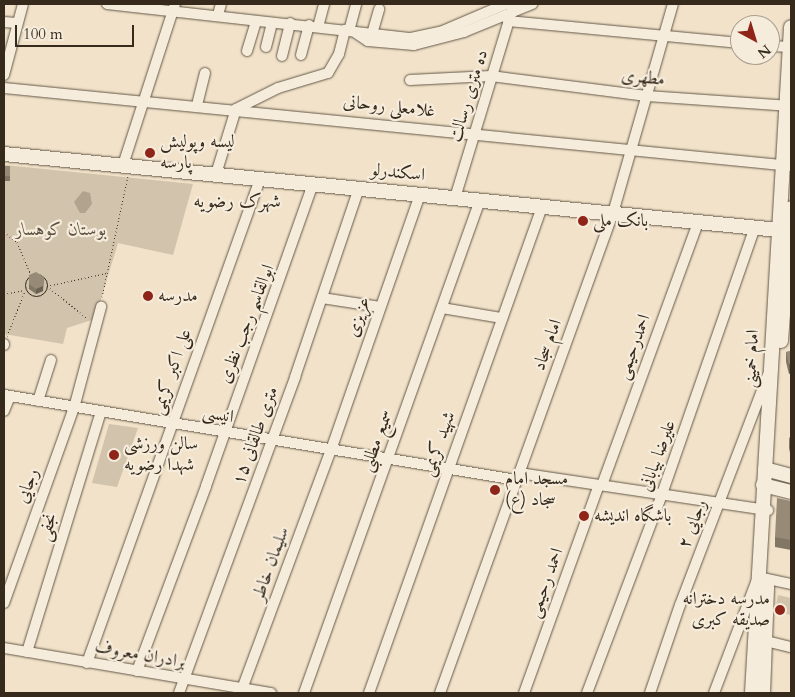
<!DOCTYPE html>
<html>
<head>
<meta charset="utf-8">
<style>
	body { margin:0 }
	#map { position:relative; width:795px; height:697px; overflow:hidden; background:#f1e2c9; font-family:Cardo,Amiri,serif }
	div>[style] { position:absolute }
	.green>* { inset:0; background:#d1c3ac }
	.water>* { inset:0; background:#b1a38e }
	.path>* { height:1px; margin-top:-0.5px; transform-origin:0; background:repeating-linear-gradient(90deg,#352a1c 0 1px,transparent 0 3.5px) }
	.path>.ring { margin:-0.5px; padding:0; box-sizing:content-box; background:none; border:1px solid #352a1c; border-radius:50% }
	.roads { filter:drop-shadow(0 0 1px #645847) drop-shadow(0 0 1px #645847) }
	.minor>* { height:10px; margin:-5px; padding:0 5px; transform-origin:5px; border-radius:5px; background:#f6ecdc }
	.secondary>* { height:14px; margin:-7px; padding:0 7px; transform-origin:7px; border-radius:7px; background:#f6ecdc }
	.wall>* { inset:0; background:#827765; transform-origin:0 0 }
	.shaded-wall>* { inset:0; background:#6a6153 }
	.building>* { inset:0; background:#978a76; transform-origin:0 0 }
	.dots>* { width:14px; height:14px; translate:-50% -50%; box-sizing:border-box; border:2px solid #f6ecdc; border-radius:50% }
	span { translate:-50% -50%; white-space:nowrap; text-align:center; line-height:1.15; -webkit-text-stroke:4.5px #f6ecdc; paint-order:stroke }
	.street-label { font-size:18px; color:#352a1c }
	.poi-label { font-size:18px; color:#352a1c }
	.left { translate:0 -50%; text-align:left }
	.right { translate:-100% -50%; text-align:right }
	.park-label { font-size:18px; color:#5c5040; font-style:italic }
	.neighbourhood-label { font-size:19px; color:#352a1c }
	.frame { position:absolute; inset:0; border:5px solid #352a1c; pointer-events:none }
	.north { position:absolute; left:730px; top:15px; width:50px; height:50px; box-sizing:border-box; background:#f6ecdc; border:1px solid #a99e8f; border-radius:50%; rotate:141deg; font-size:14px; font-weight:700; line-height:20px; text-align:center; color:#352a1c }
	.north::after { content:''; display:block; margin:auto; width:18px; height:22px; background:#8f2418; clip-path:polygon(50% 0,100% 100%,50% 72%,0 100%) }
	.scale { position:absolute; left:15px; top:25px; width:119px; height:22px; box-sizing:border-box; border:2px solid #352a1c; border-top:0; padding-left:6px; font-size:15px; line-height:18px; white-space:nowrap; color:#352a1c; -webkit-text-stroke:4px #f6ecdc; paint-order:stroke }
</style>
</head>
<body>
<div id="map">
	<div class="green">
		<i style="clip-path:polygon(4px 165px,193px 184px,173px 255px,118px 243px,95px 319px,67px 328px,63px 344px,4px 334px)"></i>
		<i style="clip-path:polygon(109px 424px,138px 428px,117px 487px,92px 483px)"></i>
		<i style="clip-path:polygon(778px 595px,791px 598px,791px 615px,775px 611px)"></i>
	</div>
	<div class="water">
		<i style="clip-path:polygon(83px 191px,90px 193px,92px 204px,85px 213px,80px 213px,74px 202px)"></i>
	</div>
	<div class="path">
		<i style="left:4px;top:232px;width:16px;rotate:38deg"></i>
		<i style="left:17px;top:242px;width:36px;rotate:67deg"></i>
		<i class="ring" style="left:25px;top:274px;width:21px;height:21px"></i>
		<i style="left:47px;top:286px;width:51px;rotate:38.7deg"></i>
		<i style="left:47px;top:286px;width:61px;rotate:-12.2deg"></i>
		<i style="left:4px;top:294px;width:21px;rotate:-11deg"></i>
		<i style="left:102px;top:297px;width:124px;rotate:-77.9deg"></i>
		<i style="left:7px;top:336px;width:48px;rotate:-68.2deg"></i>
	</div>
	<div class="roads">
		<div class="minor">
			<i style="left:107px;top:4px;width:306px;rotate:6.4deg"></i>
			<i style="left:411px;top:38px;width:30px;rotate:-12deg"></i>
			<i style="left:440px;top:32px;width:72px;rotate:-23deg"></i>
			<i style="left:218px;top:15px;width:11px;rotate:-75deg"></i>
			<i style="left:508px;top:21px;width:233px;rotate:5.4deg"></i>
			<i style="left:4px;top:22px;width:12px;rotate:5deg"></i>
			<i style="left:318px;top:27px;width:24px;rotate:-75deg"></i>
			<i style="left:349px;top:31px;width:28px;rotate:-75deg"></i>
			<i style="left:356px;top:33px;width:14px;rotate:34deg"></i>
			<i style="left:368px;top:41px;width:46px;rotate:5deg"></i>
			<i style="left:414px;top:45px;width:52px;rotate:-14.6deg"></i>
			<i style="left:464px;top:32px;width:74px;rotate:-22.4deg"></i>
			<i style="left:372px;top:34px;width:26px;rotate:-74deg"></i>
			<i style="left:770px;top:46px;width:21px;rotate:3deg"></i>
			<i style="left:266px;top:47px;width:25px;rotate:-76deg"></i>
			<i style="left:247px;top:51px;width:31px;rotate:-73deg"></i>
			<i style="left:301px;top:55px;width:31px;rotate:-75deg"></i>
			<i style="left:282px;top:56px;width:34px;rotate:-76deg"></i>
			<i style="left:4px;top:75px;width:73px;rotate:-75deg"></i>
			<i style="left:410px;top:80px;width:81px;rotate:-2.8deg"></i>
			<i style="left:491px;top:76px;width:157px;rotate:7.3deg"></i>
			<i style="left:647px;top:96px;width:144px;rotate:4deg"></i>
			<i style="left:4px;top:88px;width:791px;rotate:5.66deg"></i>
			<i style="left:197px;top:105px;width:33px;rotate:-76deg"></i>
			<i style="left:123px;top:165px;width:169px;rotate:-72.1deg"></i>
			<i style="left:216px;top:174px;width:68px;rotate:-72.9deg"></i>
			<i style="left:236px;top:109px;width:47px;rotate:-26.6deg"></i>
			<i style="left:278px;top:88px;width:52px;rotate:-16.7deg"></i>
			<i style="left:328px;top:73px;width:22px;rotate:-60deg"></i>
			<i style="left:339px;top:54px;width:25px;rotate:-76deg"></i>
			<i style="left:455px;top:198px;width:203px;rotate:-73.1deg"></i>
			<i style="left:322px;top:298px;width:59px;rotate:8.8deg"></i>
			<i style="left:442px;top:308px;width:61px;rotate:9.5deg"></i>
			<i style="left:4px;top:345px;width:1px;rotate:-90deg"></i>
			<i style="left:4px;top:395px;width:520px;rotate:9.41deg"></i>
			<i style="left:38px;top:401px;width:43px;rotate:-72.4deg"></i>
			<i style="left:4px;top:411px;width:16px;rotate:-68deg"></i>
			<i style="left:519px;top:473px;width:252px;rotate:8.5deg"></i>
			<i style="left:602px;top:485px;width:282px;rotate:-69.9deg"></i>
			<i style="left:4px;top:603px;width:207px;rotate:-70.3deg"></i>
			<i style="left:74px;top:408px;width:105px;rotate:-75deg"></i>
			<i style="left:758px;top:639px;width:34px;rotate:14deg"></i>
			<i style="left:4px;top:648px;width:271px;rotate:9.6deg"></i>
			<i style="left:27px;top:652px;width:252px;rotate:-72.9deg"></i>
			<i style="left:87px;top:663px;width:514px;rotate:-70.33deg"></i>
			<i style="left:137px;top:671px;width:197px;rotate:-69.5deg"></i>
			<i style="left:206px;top:486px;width:320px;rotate:-70.5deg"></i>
			<i style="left:242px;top:689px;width:255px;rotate:-69.6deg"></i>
			<i style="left:331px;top:450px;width:271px;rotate:-70.8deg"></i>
			<i style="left:179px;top:693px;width:337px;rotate:-69.8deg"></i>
			<i style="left:295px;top:377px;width:200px;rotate:-71.3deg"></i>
			<i style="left:304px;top:693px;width:523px;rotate:-70.35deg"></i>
			<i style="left:369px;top:693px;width:516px;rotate:-70.41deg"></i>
			<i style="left:440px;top:693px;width:510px;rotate:-70.18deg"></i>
			<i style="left:613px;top:213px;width:217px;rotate:-74deg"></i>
			<i style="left:524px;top:693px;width:221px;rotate:-70.2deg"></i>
			<i style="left:587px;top:693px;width:213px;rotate:-69.3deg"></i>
			<i style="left:662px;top:494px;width:283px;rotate:-70.8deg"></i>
			<i style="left:650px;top:693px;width:93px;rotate:-71.2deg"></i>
			<i style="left:680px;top:605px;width:246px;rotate:-69.1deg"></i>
			<i style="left:714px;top:693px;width:124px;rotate:-69.2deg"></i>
			<i style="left:758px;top:577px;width:34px;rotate:12deg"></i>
		</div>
		<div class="secondary">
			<i style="left:4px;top:154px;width:789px;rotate:5.6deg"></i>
			<i style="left:781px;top:341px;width:133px;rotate:-85.7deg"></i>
			<i style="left:765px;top:469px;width:27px;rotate:15deg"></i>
			<i style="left:763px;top:485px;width:29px;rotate:14deg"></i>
			<i style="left:752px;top:693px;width:667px;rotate:-86.65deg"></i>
			<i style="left:763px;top:693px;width:106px;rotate:-87.8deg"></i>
		</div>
	</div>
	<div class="wall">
		<i style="left:4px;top:166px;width:6px;height:15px"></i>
		<i style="clip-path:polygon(29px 275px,43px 291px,36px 294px,29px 289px)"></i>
		<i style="clip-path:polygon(791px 351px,789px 374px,786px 362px,786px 352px)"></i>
		<i style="clip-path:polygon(790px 410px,791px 410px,791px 426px,790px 420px)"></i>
		<i style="clip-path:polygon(791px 437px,791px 458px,789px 448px,789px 438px)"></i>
		<i style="clip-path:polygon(791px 501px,791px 550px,775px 547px,775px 537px)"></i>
	</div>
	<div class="shaded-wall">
		<i style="clip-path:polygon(44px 277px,43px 291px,36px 294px,36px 289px)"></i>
		<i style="clip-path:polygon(791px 363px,791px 373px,789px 374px,789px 364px)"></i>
	</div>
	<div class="building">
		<i style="left:4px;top:166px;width:6px;height:10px"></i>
		<i style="clip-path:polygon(36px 272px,44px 277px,43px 286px,36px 289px,29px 284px,29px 275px)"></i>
		<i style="clip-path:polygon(791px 351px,791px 363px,789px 364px,786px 352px)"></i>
		<i style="clip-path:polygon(791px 437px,791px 449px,789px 438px)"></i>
		<i style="clip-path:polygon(777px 498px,791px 501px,791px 540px,775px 537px)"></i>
	</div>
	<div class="dots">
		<i style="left:150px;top:153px;background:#8f2418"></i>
		<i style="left:583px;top:221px;background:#8f2418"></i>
		<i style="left:148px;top:296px;background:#8f2418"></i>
		<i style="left:114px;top:455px;background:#8f2418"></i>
		<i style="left:495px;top:490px;background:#8f2418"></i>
		<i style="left:584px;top:516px;background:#8f2418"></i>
		<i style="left:780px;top:610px;background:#8f2418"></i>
	</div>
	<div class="street-label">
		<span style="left:643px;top:78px;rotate:6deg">مطهری</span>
		<span style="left:469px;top:96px;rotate:-73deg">ده متری رسالت</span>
		<span style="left:389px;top:107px;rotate:6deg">غلامعلی روحانی</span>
		<span style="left:398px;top:173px;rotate:6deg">اسکندرلو</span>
		<span style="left:359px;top:317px;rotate:-71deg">عزیزی</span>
		<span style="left:247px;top:324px;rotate:-69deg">ابوالقاسم رجب نظری</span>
		<span style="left:548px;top:345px;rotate:-70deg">امام سجاد</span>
		<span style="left:634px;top:347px;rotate:-70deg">احمدرحیمی</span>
		<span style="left:752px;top:359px;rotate:-87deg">امام خمینی</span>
		<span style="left:172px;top:372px;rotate:-71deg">علی اکبر کریمی</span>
		<span style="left:218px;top:415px;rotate:10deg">انیسی</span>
		<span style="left:256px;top:436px;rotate:-70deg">۱۵ متری طالقانی</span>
		<span style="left:377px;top:441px;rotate:-70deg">سمیع مطلبی</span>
		<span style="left:439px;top:444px;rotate:-70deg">شهید کریمی</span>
		<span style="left:658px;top:456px;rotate:-70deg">علیرضا بیابانی</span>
		<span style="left:28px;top:486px;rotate:-70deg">رجایی</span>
		<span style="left:693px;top:524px;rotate:-69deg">رجایی ۲</span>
		<span style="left:48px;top:527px;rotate:-73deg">نجفی</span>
		<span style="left:271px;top:564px;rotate:-70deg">سلیمان خاطر</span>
		<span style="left:546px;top:583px;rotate:-70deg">احمد رحیمی</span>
		<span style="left:140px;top:655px;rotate:10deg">برادران معروف</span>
	</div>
	<div class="poi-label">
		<span class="left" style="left:160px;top:153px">لیسه وپولیش<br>پارسه</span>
		<span class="left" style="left:593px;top:221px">بانک ملی</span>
		<span class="left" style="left:158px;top:296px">مدرسه</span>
		<span class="left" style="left:124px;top:455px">سالن ورزشی<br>شهدا رضویه</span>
		<span class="left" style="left:505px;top:490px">مسجد امام<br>سجاد (ع)</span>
		<span class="left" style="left:594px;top:516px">باشگاه اندیشه</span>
		<span class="right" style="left:770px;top:610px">مدرسه دخترانه<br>صدیقه کبری</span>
	</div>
	<div class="park-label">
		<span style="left:61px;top:230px">بوستان کوهسار</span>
	</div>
	<div class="neighbourhood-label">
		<span style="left:237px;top:202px">شهرک رضویه</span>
	</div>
	<div class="frame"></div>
	<div class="north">N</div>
	<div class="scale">100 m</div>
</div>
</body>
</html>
